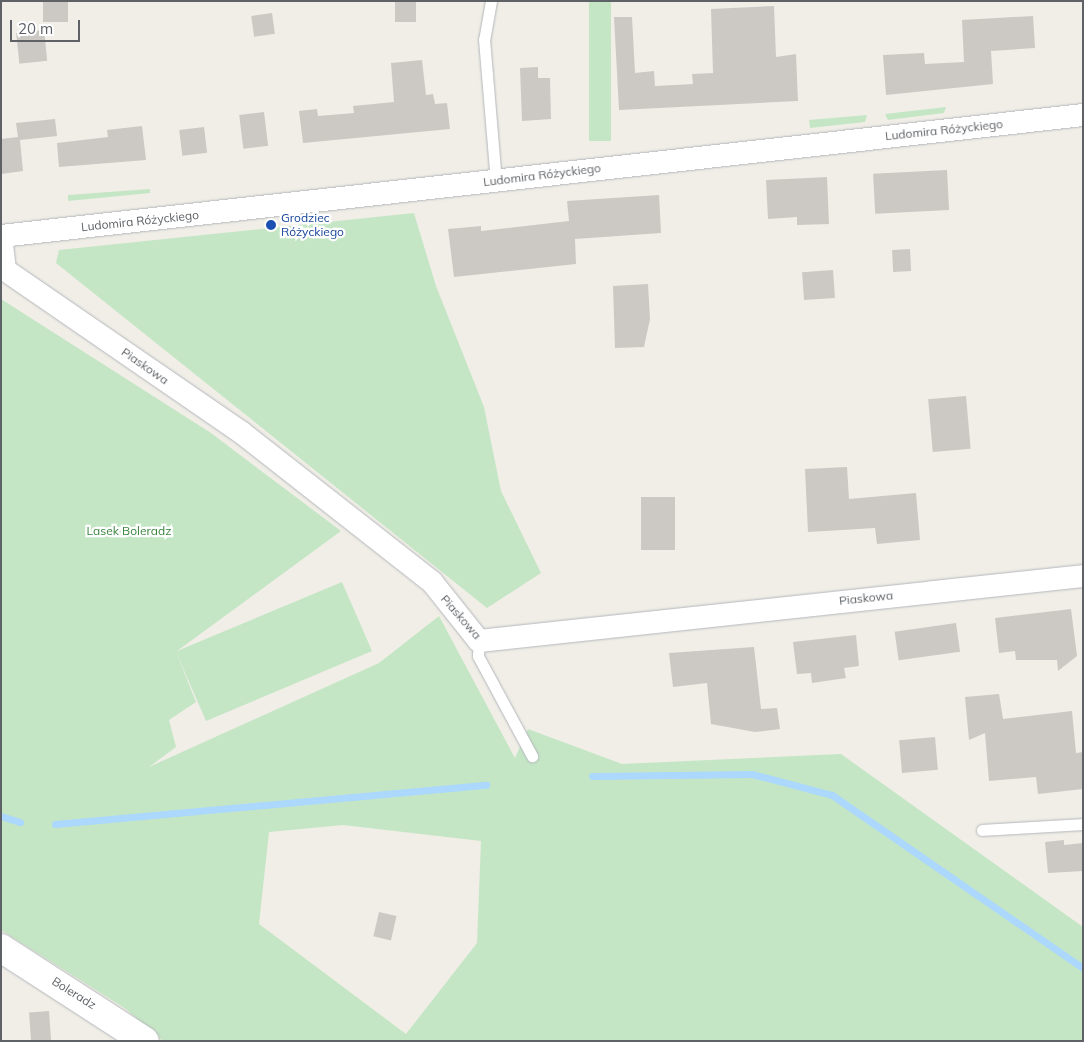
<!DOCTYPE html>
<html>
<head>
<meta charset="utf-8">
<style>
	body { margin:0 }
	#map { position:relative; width:1084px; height:1042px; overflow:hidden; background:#f0eee7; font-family:Mulish,sans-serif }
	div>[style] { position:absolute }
	.green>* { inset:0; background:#c5e6c5; transform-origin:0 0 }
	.stream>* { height:7px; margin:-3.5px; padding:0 3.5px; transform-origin:3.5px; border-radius:3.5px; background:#abd8fc }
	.building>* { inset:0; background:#ccc9c4; transform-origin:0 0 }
	.roads { filter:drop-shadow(0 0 1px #b4b7bb) drop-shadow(0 0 1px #b4b7bb) }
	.service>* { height:11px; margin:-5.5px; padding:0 5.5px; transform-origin:5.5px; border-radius:5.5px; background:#fff }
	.minor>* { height:22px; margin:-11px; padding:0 11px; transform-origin:11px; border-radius:11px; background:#fff }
	.tertiary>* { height:28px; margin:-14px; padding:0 14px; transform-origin:14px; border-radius:14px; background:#fff }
	.dots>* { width:14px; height:14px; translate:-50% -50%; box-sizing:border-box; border:2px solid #fff; border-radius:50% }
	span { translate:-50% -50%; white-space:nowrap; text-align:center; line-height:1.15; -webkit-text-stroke:4.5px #fff; paint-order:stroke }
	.street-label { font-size:12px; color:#5e6266 }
	.transit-label { font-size:12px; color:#164399 }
	.left { translate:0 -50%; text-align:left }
	.park-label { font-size:12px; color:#39833d }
	.frame { position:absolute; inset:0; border:2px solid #5e6266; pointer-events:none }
	.scale { position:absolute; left:10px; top:20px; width:70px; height:22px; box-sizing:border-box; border:2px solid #5e6266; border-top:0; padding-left:6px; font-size:15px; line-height:18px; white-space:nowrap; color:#5e6266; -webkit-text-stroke:4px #fff; paint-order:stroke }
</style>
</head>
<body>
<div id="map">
	<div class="green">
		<i style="left:589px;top:1px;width:22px;height:140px"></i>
		<i style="clip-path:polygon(946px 107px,944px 113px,888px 120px,885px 114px)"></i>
		<i style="clip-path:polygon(867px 115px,865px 122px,810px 128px,809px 120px)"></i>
		<i style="clip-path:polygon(150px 189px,150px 193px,68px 201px,68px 195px)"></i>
		<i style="clip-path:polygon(414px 213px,436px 286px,484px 407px,501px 491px,541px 573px,487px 608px,56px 263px,59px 250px)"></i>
		<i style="clip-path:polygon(evenodd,1px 299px,211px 433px,341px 531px,177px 651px,342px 582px,372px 651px,206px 721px,176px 652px,196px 702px,169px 720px,176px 747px,149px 767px,379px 663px,439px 616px,515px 758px,528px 729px,622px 764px,841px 754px,1083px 927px,1083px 1041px,163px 1041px,126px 1009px,1px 930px,1px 299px,343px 825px,481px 841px,477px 943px,406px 1034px,259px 924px,269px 832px,343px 825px)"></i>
	</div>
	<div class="stream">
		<i style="left:592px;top:776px;width:160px;rotate:-0.7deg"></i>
		<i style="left:752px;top:774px;width:83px;rotate:14.7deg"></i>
		<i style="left:832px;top:795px;width:305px;rotate:34.6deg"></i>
		<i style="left:1px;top:816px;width:20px;rotate:18deg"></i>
		<i style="left:55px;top:824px;width:433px;rotate:-5.2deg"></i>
	</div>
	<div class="building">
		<i style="left:43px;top:1px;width:25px;height:21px"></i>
		<i style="left:395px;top:1px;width:21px;height:21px"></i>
		<i style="clip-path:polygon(774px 6px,776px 57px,796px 54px,798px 101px,619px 110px,614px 17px,632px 17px,635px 73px,654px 71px,655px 86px,693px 84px,692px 74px,713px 73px,711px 9px)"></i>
		<i style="left:272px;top:13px;width:21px;height:21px;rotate:82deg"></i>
		<i style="clip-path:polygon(1033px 16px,1035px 48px,991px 51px,993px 84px,886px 95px,883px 55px,924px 53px,925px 64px,964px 62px,962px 20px)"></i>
		<i style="left:44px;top:30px;width:31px;height:28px;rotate:84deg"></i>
		<i style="clip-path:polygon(422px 60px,426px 95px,433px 94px,435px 104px,447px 103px,450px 129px,303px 143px,299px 111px,317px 109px,318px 116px,354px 113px,353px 106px,394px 102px,391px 63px)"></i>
		<i style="clip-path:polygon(538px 67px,538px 78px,550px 78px,551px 119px,522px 121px,520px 68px)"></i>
		<i style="left:264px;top:112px;width:34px;height:25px;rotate:83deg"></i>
		<i style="clip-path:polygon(55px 119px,57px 136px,20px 140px,23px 171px,1px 174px,1px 139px,18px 137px,16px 123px)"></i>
		<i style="clip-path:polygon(142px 126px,146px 160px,59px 167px,57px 143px,108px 137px,107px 130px)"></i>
		<i style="left:204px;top:127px;width:26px;height:25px;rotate:83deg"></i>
		<i style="left:947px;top:170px;width:40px;height:74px;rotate:87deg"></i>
		<i style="clip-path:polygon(827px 177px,829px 224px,797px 225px,797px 217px,768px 219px,766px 180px)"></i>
		<i style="clip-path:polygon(659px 195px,661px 233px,575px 239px,576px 264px,454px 277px,448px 229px,481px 226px,481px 231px,569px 221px,567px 201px)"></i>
		<i style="left:910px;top:249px;width:22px;height:18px;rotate:87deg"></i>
		<i style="left:833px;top:270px;width:28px;height:31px;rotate:86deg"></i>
		<i style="clip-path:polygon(648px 284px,650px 319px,644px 347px,615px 348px,613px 286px)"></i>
		<i style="left:966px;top:396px;width:53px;height:38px;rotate:85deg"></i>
		<i style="clip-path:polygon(847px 467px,849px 499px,916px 493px,920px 540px,877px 544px,875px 528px,808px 532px,805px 469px)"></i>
		<i style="left:675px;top:497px;width:53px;height:34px;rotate:90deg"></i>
		<i style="clip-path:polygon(1071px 609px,1077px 656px,1058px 671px,1057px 660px,1016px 660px,1015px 651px,999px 653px,995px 618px)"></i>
		<i style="left:956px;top:623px;width:29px;height:62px;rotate:82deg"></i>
		<i style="clip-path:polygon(856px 635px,859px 666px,844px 668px,846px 678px,812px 683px,811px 673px,797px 674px,793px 642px)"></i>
		<i style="clip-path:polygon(754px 647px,761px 709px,777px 708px,780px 729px,755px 732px,711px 724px,707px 683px,673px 687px,669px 653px)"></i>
		<i style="clip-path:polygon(999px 694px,1003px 719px,1072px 711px,1076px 753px,1083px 752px,1083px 789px,1038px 794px,1036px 777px,989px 781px,985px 733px,969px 740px,965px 697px)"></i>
		<i style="left:935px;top:737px;width:33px;height:36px;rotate:85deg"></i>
		<i style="clip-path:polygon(1064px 840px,1064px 845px,1083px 843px,1083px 871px,1048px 873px,1045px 842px)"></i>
		<i style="left:379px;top:912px;width:18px;height:25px;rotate:13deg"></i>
		<i style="left:49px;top:1011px;width:30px;height:20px;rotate:86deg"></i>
	</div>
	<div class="roads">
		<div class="service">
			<i style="left:491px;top:1px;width:39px;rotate:100deg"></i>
			<i style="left:484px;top:39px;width:143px;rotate:85.2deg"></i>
			<i style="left:479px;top:641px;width:15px;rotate:94deg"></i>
			<i style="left:478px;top:656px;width:114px;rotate:61.6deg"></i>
			<i style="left:982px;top:830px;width:101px;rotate:-3.4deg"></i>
		</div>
		<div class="minor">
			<i style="left:1px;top:236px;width:1089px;rotate:-6.38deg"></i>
			<i style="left:1px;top:237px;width:33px;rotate:83deg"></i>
			<i style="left:5px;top:270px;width:288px;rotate:34.5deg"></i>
			<i style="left:242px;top:433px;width:241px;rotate:38.1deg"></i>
			<i style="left:432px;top:582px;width:75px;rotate:51.5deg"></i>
			<i style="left:479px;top:641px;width:607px;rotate:-6.14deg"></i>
		</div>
		<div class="tertiary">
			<i style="left:1px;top:948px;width:171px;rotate:32.9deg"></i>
		</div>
	</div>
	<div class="dots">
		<i style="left:271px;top:225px;background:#1a4fb4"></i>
	</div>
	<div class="street-label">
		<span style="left:944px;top:130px;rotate:-6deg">Ludomira Różyckiego</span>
		<span style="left:542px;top:175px;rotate:-7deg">Ludomira Różyckiego</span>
		<span style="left:140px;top:221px;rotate:-6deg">Ludomira Różyckiego</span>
		<span style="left:145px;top:366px;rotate:35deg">Piaskowa</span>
		<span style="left:866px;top:598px;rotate:-6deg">Piaskowa</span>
		<span style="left:461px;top:617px;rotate:49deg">Piaskowa</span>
		<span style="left:74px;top:993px;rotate:32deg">Boleradz</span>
	</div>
	<div class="transit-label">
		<span class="left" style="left:281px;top:225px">Grodziec<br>Różyckiego</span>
	</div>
	<div class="park-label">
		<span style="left:129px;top:531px">Lasek Boleradz</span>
	</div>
	<div class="frame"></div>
	<div class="scale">20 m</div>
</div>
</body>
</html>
